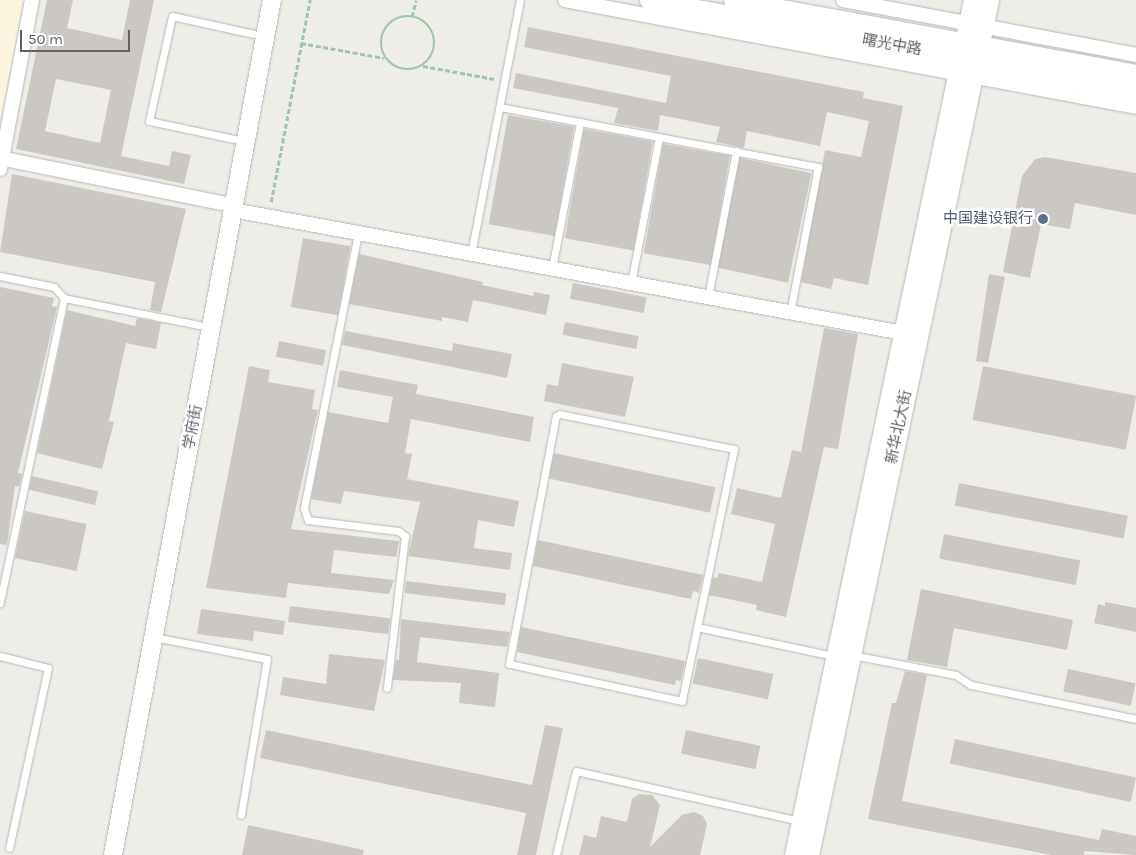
<!DOCTYPE html>
<html>
<head>
<meta charset="utf-8">
<style>
	body { margin:0 }
	#map { position:relative; width:1136px; height:855px; overflow:hidden; background:#efede7; font-family:Karla,"Noto Sans SC",sans-serif }
	div>[style] { position:absolute }
	.commercial>* { inset:0; background:#fbf5e0 }
	.building>* { inset:0; background:#cbc8c4; transform-origin:0 0 }
	.path>* { height:2.5px; margin-top:-1.25px; transform-origin:0; background:repeating-linear-gradient(90deg,#9fc5aa 0 5px,transparent 0 7.5px) }
	.path>.ring { margin:-1.25px; padding:0; box-sizing:content-box; background:none; border:2.5px solid #9fc5aa; border-radius:50% }
	.roads { filter:drop-shadow(0 0 1px #b4b7ba) drop-shadow(0 0 1px #b4b7ba) }
	.service>* { height:7px; margin:-3.5px; padding:0 3.5px; transform-origin:3.5px; border-radius:3.5px; background:#fff }
	.minor>* { height:14px; margin:-7px; padding:0 7px; transform-origin:7px; border-radius:7px; background:#fff }
	.tertiary>* { height:18px; margin:-9px; padding:0 9px; transform-origin:9px; border-radius:9px; background:#fff }
	.secondary>* { height:19px; margin:-9.5px; padding:0 9.5px; transform-origin:9.5px; border-radius:9.5px; background:#fff }
	.dots>* { width:14px; height:14px; translate:-50% -50%; box-sizing:border-box; border:2px solid #fff; border-radius:50% }
	span { translate:-50% -50%; white-space:nowrap; text-align:center; line-height:1.15; -webkit-text-stroke:5px #fff; paint-order:stroke }
	.street-label { font-size:15px; color:#5e6266 }
	.service-label { font-size:15px; color:#4e5e75 }
	.right { translate:-100% -50%; text-align:right }
	.scale { position:absolute; left:20px; top:30px; width:110px; height:22px; box-sizing:border-box; border:2px solid #5e6266; border-top:0; padding-left:6px; font-size:15px; line-height:18px; white-space:nowrap; color:#5e6266; -webkit-text-stroke:4px #fff; paint-order:stroke }
</style>
</head>
<body>
<div id="map">
	<div class="commercial">
		<i style="clip-path:polygon(0 0,24px 0,0 125px)"></i>
	</div>
	<div class="building">
		<i style="clip-path:polygon(evenodd,47px 0,73px 0,67px 28px,122px 40px,130px 0,154px 0,121px 156px,169px 166px,172px 151px,191px 155px,184px 184px,16px 149px,47px 0,56px 79px,111px 90px,100px 143px,45px 131px,56px 79px)"></i>
		<i style="clip-path:polygon(528px 27px,864px 92px,863px 98px,903px 106px,868px 285px,834px 278px,831px 289px,801px 282px,825px 150px,861px 157px,869px 121px,827px 112px,820px 146px,747px 131px,744px 148px,716px 142px,720px 127px,660px 115px,658px 131px,614px 123px,618px 108px,513px 88px,516px 73px,666px 103px,671px 76px,524px 47px)"></i>
		<i style="left:508px;top:115px;width:67px;height:111px;rotate:10deg"></i>
		<i style="left:584px;top:129px;width:70px;height:111px;rotate:10deg"></i>
		<i style="left:663px;top:144px;width:68px;height:111px;rotate:10deg"></i>
		<i style="clip-path:polygon(1045px 157px,1136px 173px,1136px 215px,1075px 203px,1070px 229px,1041px 224px,1030px 278px,1003px 272px,1022px 176px,1035px 159px)"></i>
		<i style="left:740px;top:158px;width:73px;height:112px;rotate:12deg"></i>
		<i style="clip-path:polygon(12px 174px,186px 209px,161px 312px,150px 310px,155px 282px,0 252px)"></i>
		<i style="left:303px;top:238px;width:48px;height:70px;rotate:10deg"></i>
		<i style="clip-path:polygon(359px 254px,483px 282px,482px 285px,533px 296px,534px 292px,550px 295px,546px 315px,473px 300px,468px 322px,442px 317px,442px 321px,349px 304px)"></i>
		<i style="clip-path:polygon(989px 274px,1005px 277px,988px 363px,976px 361px)"></i>
		<i style="left:573px;top:283px;width:75px;height:16px;rotate:11deg"></i>
		<i style="clip-path:polygon(0 287px,54px 298px,52px 306px,57px 307px,18px 473px,22px 474px,19px 487px,15px 486px,7px 545px,0 544px)"></i>
		<i style="clip-path:polygon(67px 310px,135px 326px,137px 318px,161px 323px,156px 349px,126px 343px,109px 421px,114px 422px,102px 469px,37px 453px)"></i>
		<i style="left:565px;top:322px;width:75px;height:13px;rotate:11deg"></i>
		<i style="clip-path:polygon(824px 328px,858px 334px,838px 449px,824px 447px,786px 617px,756px 610px,757px 605px,709px 595px,713px 577px,717px 578px,719px 573px,762px 582px,775px 524px,731px 514px,737px 488px,781px 498px,792px 450px,801px 452px)"></i>
		<i style="clip-path:polygon(345px 331px,452px 351px,453px 343px,512px 354px,507px 378px,342px 345px)"></i>
		<i style="left:279px;top:341px;width:48px;height:16px;rotate:11deg"></i>
		<i style="clip-path:polygon(562px 363px,634px 377px,625px 417px,544px 401px,547px 384px,558px 386px)"></i>
		<i style="clip-path:polygon(249px 366px,270px 370px,268px 382px,315px 390px,312px 409px,318px 410px,291px 529px,399px 541px,396px 557px,334px 550px,331px 573px,394px 580px,389px 594px,288px 583px,286px 598px,206px 588px)"></i>
		<i style="left:983px;top:366px;width:156px;height:55px;rotate:11deg"></i>
		<i style="clip-path:polygon(340px 370px,418px 385px,416px 394px,534px 417px,530px 442px,411px 419px,405px 453px,412px 454px,407px 479px,519px 501px,514px 527px,478px 520px,474px 548px,512px 553px,510px 570px,408px 556px,420px 502px,344px 491px,341px 504px,311px 499px,328px 412px,388px 423px,393px 397px,337px 387px)"></i>
		<i style="left:554px;top:453px;width:165px;height:26px;rotate:12deg"></i>
		<i style="left:32px;top:476px;width:68px;height:14px;rotate:13deg"></i>
		<i style="left:959px;top:483px;width:172px;height:23px;rotate:11deg"></i>
		<i style="left:25px;top:511px;width:63px;height:48px;rotate:12deg"></i>
		<i style="left:944px;top:534px;width:139px;height:25px;rotate:11deg"></i>
		<i style="clip-path:polygon(538px 540px,703px 575px,699px 593px,693px 591px,691px 599px,533px 566px)"></i>
		<i style="left:406px;top:581px;width:101px;height:12px;rotate:7deg"></i>
		<i style="clip-path:polygon(921px 589px,1073px 620px,1067px 650px,954px 628px,947px 667px,907px 660px)"></i>
		<i style="clip-path:polygon(1105px 602px,1136px 608px,1136px 632px,1094px 623px,1098px 604px,1105px 606px)"></i>
		<i style="left:290px;top:606px;width:101px;height:16px;rotate:7deg"></i>
		<i style="clip-path:polygon(201px 609px,285px 621px,283px 635px,254px 631px,253px 641px,197px 634px)"></i>
		<i style="clip-path:polygon(401px 619px,510px 632px,507px 647px,420px 637px,417px 662px,499px 673px,495px 707px,459px 703px,461px 683px,393px 680px,396px 660px,399px 660px)"></i>
		<i style="clip-path:polygon(521px 627px,685px 661px,681px 681px,676px 680px,675px 685px,517px 652px)"></i>
		<i style="clip-path:polygon(329px 654px,385px 660px,374px 711px,280px 695px,283px 677px,326px 684px)"></i>
		<i style="left:698px;top:658px;width:77px;height:26px;rotate:12deg"></i>
		<i style="left:1068px;top:669px;width:69px;height:23px;rotate:12deg"></i>
		<i style="clip-path:polygon(905px 671px,927px 675px,902px 801px,1099px 840px,1102px 829px,1136px 836px,1136px 855px,1084px 851px,1084px 855px,1051px 855px,868px 819px,892px 703px,896px 703px)"></i>
		<i style="clip-path:polygon(545px 725px,563px 728px,536px 855px,517px 855px,526px 813px,260px 758px,266px 730px,532px 785px)"></i>
		<i style="left:686px;top:730px;width:76px;height:24px;rotate:12deg"></i>
		<i style="left:955px;top:739px;width:185px;height:25px;rotate:12deg"></i>
		<i style="clip-path:polygon(639px 794px,652px 795px,660px 805px,650px 847px,682px 815px,694px 812px,703px 816px,707px 824px,700px 855px,579px 855px,584px 835px,596px 838px,601px 816px,627px 822px,632px 799px)"></i>
		<i style="clip-path:polygon(248px 825px,364px 850px,363px 855px,242px 855px)"></i>
	</div>
	<div class="path">
		<i class="ring" style="left:381px;top:16px;width:51.5px;height:51.5px"></i>
		<i style="left:412px;top:17px;width:17px;rotate:-77deg"></i>
		<i style="left:301px;top:43px;width:84px;rotate:10.2deg"></i>
		<i style="left:423px;top:66px;width:73px;rotate:10.2deg"></i>
		<i style="left:271px;top:202px;width:206px;rotate:-79.1deg"></i>
	</div>
	<div class="roads">
		<div class="service">
			<i style="left:500px;top:107px;width:324px;rotate:10.7deg"></i>
			<i style="left:818px;top:167px;width:148px;rotate:100.9deg"></i>
			<i style="left:234px;top:139px;width:87px;rotate:-168deg"></i>
			<i style="left:149px;top:121px;width:107px;rotate:-77.6deg"></i>
			<i style="left:172px;top:16px;width:84px;rotate:12.4deg"></i>
			<i style="left:358px;top:233px;width:281px;rotate:101.1deg"></i>
			<i style="left:304px;top:509px;width:12px;rotate:70deg"></i>
			<i style="left:308px;top:520px;width:91px;rotate:7deg"></i>
			<i style="left:398px;top:531px;width:9px;rotate:36deg"></i>
			<i style="left:405px;top:536px;width:153px;rotate:96.8deg"></i>
			<i style="left:471px;top:254px;width:259px;rotate:-79.1deg"></i>
			<i style="left:552px;top:268px;width:149px;rotate:-79.1deg"></i>
			<i style="left:0;top:276px;width:55px;rotate:11.5deg"></i>
			<i style="left:54px;top:287px;width:15px;rotate:48deg"></i>
			<i style="left:64px;top:298px;width:312px;rotate:101.9deg"></i>
			<i style="left:631px;top:283px;width:149px;rotate:-79.1deg"></i>
			<i style="left:708px;top:297px;width:149px;rotate:-79.1deg"></i>
			<i style="left:64px;top:298px;width:138px;rotate:11.3deg"></i>
			<i style="left:560px;top:414px;width:177px;rotate:11.4deg"></i>
			<i style="left:734px;top:449px;width:257px;rotate:101.7deg"></i>
			<i style="left:682px;top:701px;width:177px;rotate:-167.9deg"></i>
			<i style="left:509px;top:664px;width:252px;rotate:-79.3deg"></i>
			<i style="left:556px;top:416px;width:4px;rotate:-27deg"></i>
			<i style="left:697px;top:627px;width:139px;rotate:12deg"></i>
			<i style="left:154px;top:637px;width:115px;rotate:11deg"></i>
			<i style="left:267px;top:659px;width:158px;rotate:99.5deg"></i>
			<i style="left:852px;top:655px;width:106px;rotate:10.9deg"></i>
			<i style="left:956px;top:675px;width:18px;rotate:34deg"></i>
			<i style="left:971px;top:685px;width:168px;rotate:11.6deg"></i>
			<i style="left:0;top:656px;width:49px;rotate:14deg"></i>
			<i style="left:48px;top:668px;width:184px;rotate:102.2deg"></i>
			<i style="left:556px;top:855px;width:86px;rotate:-76.6deg"></i>
			<i style="left:576px;top:771px;width:230px;rotate:12.6deg"></i>
		</div>
		<div class="minor">
			<i style="left:565px;top:0;width:581px;rotate:10.61deg"></i>
			<i style="left:843px;top:0;width:298px;rotate:10.6deg"></i>
			<i style="left:0;top:158px;width:227px;rotate:11.5deg"></i>
			<i style="left:0;top:169px;width:172px;rotate:-79.3deg"></i>
			<i style="left:233px;top:210px;width:681px;rotate:10.4deg"></i>
		</div>
		<div class="tertiary">
			<i style="left:113px;top:855px;width:870px;rotate:-79.47deg"></i>
		</div>
		<div class="secondary">
			<i style="left:649px;top:0;width:495px;rotate:10.5deg"></i>
			<i style="left:733px;top:0;width:410px;rotate:10.4deg"></i>
			<i style="left:794px;top:855px;width:874px;rotate:-78.18deg"></i>
			<i style="left:809px;top:855px;width:874px;rotate:-78.11deg"></i>
		</div>
	</div>
	<div class="dots">
		<i style="left:1043px;top:219px;background:#5c6f8a"></i>
	</div>
	<div class="street-label">
		<span style="left:892px;top:45px;rotate:10deg">曙光中路</span>
		<span style="left:193px;top:427px;rotate:-79deg">学府街</span>
		<span style="left:899px;top:427px;rotate:-78deg">新华北大街</span>
	</div>
	<div class="service-label">
		<span class="right" style="left:1033px;top:219px">中国建设银行</span>
	</div>
	<div class="scale">50 m</div>
</div>
</body>
</html>
